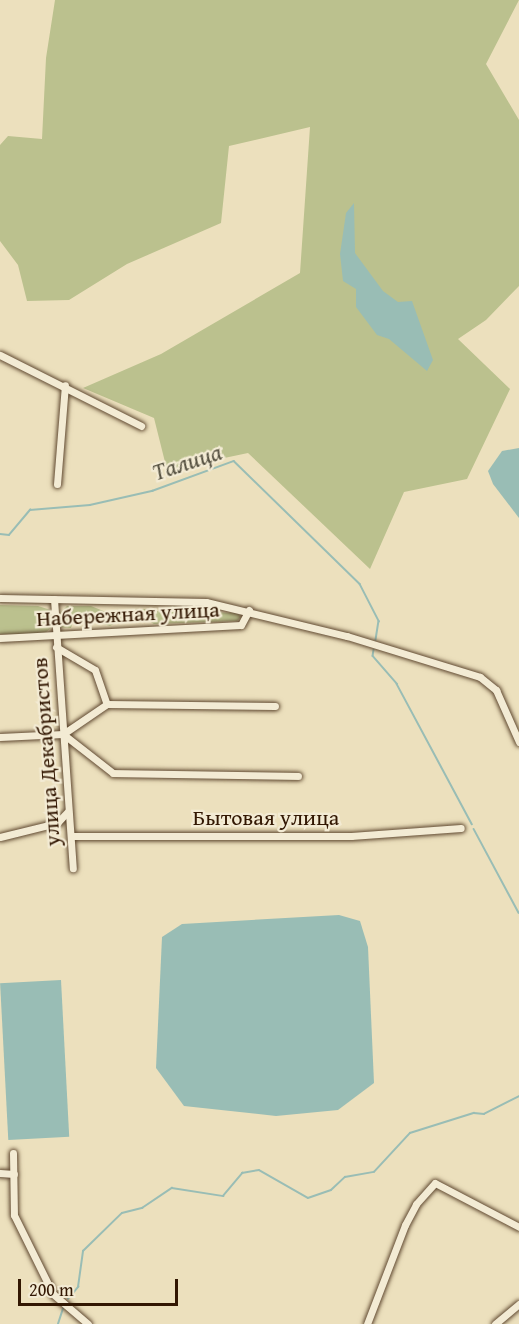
<!DOCTYPE html>
<html>
<head>
<meta charset="utf-8">
<style>
	body { margin:0 }
	#map { position:relative; width:519px; height:1324px; overflow:hidden; background:#ece0bd; font-family:"Gentium Book Plus",serif }
	div>[style] { position:absolute }
	.green>* { inset:0; background:#bbc18e }
	.water>* { inset:0; background:#99bdb5; transform-origin:0 0 }
	.stream>* { height:1.5px; margin:-0.75px; padding:0 0.75px; transform-origin:0.75px; border-radius:0.75px; background:#99bdb5 }
	.roads { filter:drop-shadow(0 0 2px #604931) drop-shadow(0 0 2px #604931) }
	.minor>* { height:7px; margin:-3.5px; padding:0 3.5px; transform-origin:3.5px; border-radius:3.5px; background:#f3ebd4 }
	span { translate:-50% -50%; white-space:nowrap; text-align:center; line-height:1.15; -webkit-text-stroke:4.5px #f3ebd4; paint-order:stroke }
	.street-label { font-size:22px; color:#321702 }
	.water-label { font-size:24px; color:#565141; font-style:italic }
	.scale { position:absolute; left:18px; top:1279px; width:160px; height:27px; box-sizing:border-box; border:3px solid #321702; border-top:0; padding-left:8px; font-size:18px; line-height:21px; white-space:nowrap; color:#321702; -webkit-text-stroke:4px #f3ebd4; paint-order:stroke }
</style>
</head>
<body>
<div id="map">
	<div class="green">
		<i style="clip-path:polygon(55px 0,519px 0,486px 64px,519px 120px,519px 286px,486px 320px,458px 339px,510px 389px,467px 479px,404px 492px,370px 569px,248px 453px,167px 470px,154px 418px,83px 388px,161px 354px,300px 273px,310px 127px,229px 146px,221px 223px,127px 264px,69px 300px,27px 301px,18px 265px,0 241px,0 145px,8px 136px,42px 139px,46px 58px)"></i>
		<i style="clip-path:polygon(0 605px,38px 606px,60px 613px,67px 606px,91px 606px,116px 616px,128px 610px,145px 609px,151px 613px,173px 606px,195px 610px,202px 616px,209px 612px,237px 613px,241px 617px,237px 621px,154px 624px,142px 617px,127px 617px,110px 626px,75px 616px,71px 628px,52px 627px,44px 634px,0 634px)"></i>
	</div>
	<div class="water">
		<i style="clip-path:polygon(354px 203px,355px 253px,383px 291px,398px 302px,412px 301px,433px 360px,427px 371px,389px 339px,377px 335px,356px 307px,356px 289px,343px 281px,340px 254px,346px 213px)"></i>
		<i style="clip-path:polygon(519px 448px,519px 518px,493px 484px,488px 471px,502px 451px)"></i>
		<i style="clip-path:polygon(339px 915px,360px 921px,368px 947px,374px 1083px,338px 1110px,276px 1116px,184px 1106px,156px 1068px,162px 937px,182px 924px)"></i>
		<i style="left:61px;top:980px;width:157px;height:61px;rotate:87deg"></i>
	</div>
	<div class="stream">
		<i style="left:0;top:534px;width:9px;rotate:6deg"></i>
		<i style="left:9px;top:535px;width:33px;rotate:-50deg"></i>
		<i style="left:30px;top:510px;width:60px;rotate:-4.8deg"></i>
		<i style="left:90px;top:505px;width:64px;rotate:-12.7deg"></i>
		<i style="left:152px;top:491px;width:87px;rotate:-20.1deg"></i>
		<i style="left:234px;top:461px;width:176px;rotate:44.3deg"></i>
		<i style="left:360px;top:584px;width:42px;rotate:62.8deg"></i>
		<i style="left:379px;top:621px;width:19px;rotate:99deg"></i>
		<i style="left:374px;top:650px;width:6px;rotate:99deg"></i>
		<i style="left:373px;top:656px;width:37px;rotate:49deg"></i>
		<i style="left:397px;top:684px;width:159px;rotate:61.8deg"></i>
		<i style="left:474px;top:829px;width:95px;rotate:61.8deg"></i>
		<i style="left:68px;top:1299px;width:16px;rotate:-50deg"></i>
		<i style="left:78px;top:1287px;width:36px;rotate:-82deg"></i>
		<i style="left:83px;top:1251px;width:54px;rotate:-44.3deg"></i>
		<i style="left:122px;top:1213px;width:21px;rotate:-14deg"></i>
		<i style="left:142px;top:1208px;width:36px;rotate:-34deg"></i>
		<i style="left:172px;top:1188px;width:52px;rotate:8.9deg"></i>
		<i style="left:223px;top:1196px;width:30px;rotate:-50deg"></i>
		<i style="left:242px;top:1173px;width:17px;rotate:-10deg"></i>
		<i style="left:259px;top:1170px;width:56px;rotate:29.7deg"></i>
		<i style="left:308px;top:1198px;width:24px;rotate:-19deg"></i>
		<i style="left:331px;top:1190px;width:19px;rotate:-43deg"></i>
		<i style="left:345px;top:1177px;width:29px;rotate:-10deg"></i>
		<i style="left:374px;top:1172px;width:53px;rotate:-47.3deg"></i>
		<i style="left:410px;top:1133px;width:67px;rotate:-17.4deg"></i>
		<i style="left:474px;top:1113px;width:10px;rotate:6deg"></i>
		<i style="left:484px;top:1114px;width:39px;rotate:-27deg"></i>
		<i style="left:58px;top:1324px;width:16px;rotate:-72deg"></i>
	</div>
	<div class="roads">
		<div class="minor">
			<i style="left:0;top:355px;width:158px;rotate:26.7deg"></i>
			<i style="left:57px;top:484px;width:99px;rotate:-85.4deg"></i>
			<i style="left:0;top:598px;width:206px;rotate:1.1deg"></i>
			<i style="left:206px;top:602px;width:145px;rotate:13.6deg"></i>
			<i style="left:347px;top:636px;width:139px;rotate:17.1deg"></i>
			<i style="left:480px;top:677px;width:21px;rotate:39deg"></i>
			<i style="left:496px;top:690px;width:57px;rotate:66.1deg"></i>
			<i style="left:54px;top:599px;width:270px;rotate:86deg"></i>
			<i style="left:0;top:638px;width:241px;rotate:-3.1deg"></i>
			<i style="left:241px;top:625px;width:17px;rotate:-62deg"></i>
			<i style="left:56px;top:647px;width:45px;rotate:30.5deg"></i>
			<i style="left:95px;top:670px;width:36px;rotate:71deg"></i>
			<i style="left:63px;top:734px;width:63px;rotate:38deg"></i>
			<i style="left:113px;top:773px;width:185px;rotate:0.9deg"></i>
			<i style="left:0;top:737px;width:63px;rotate:-2.7deg"></i>
			<i style="left:63px;top:734px;width:53px;rotate:-34.3deg"></i>
			<i style="left:107px;top:704px;width:168px;rotate:0.7deg"></i>
			<i style="left:71px;top:836px;width:280px"></i>
			<i style="left:351px;top:836px;width:110px;rotate:-4.2deg"></i>
			<i style="left:0;top:837px;width:59px;rotate:-13.8deg"></i>
			<i style="left:57px;top:823px;width:16px;rotate:-47deg"></i>
			<i style="left:13px;top:1153px;width:62px;rotate:89.1deg"></i>
			<i style="left:14px;top:1215px;width:88px;rotate:63.7deg"></i>
			<i style="left:53px;top:1294px;width:46px;rotate:40.6deg"></i>
			<i style="left:0;top:1173px;width:14px;rotate:4deg"></i>
			<i style="left:367px;top:1324px;width:106px;rotate:-69deg"></i>
			<i style="left:405px;top:1225px;width:24px;rotate:-62deg"></i>
			<i style="left:416px;top:1204px;width:28px;rotate:-48deg"></i>
			<i style="left:435px;top:1183px;width:95px;rotate:27.6deg"></i>
			<i style="left:495px;top:1324px;width:31px;rotate:-40deg"></i>
		</div>
	</div>
	<div class="street-label">
		<span style="left:128px;top:614px;rotate:-3deg">Набережная улица</span>
		<span style="left:46px;top:752px;rotate:-94deg">улица Декабристов</span>
		<span style="left:266px;top:818px">Бытовая улица</span>
	</div>
	<div class="water-label">
		<span style="left:187px;top:462px;rotate:-18deg">Талица</span>
	</div>
	<div class="scale">200 m</div>
</div>
</body>
</html>
